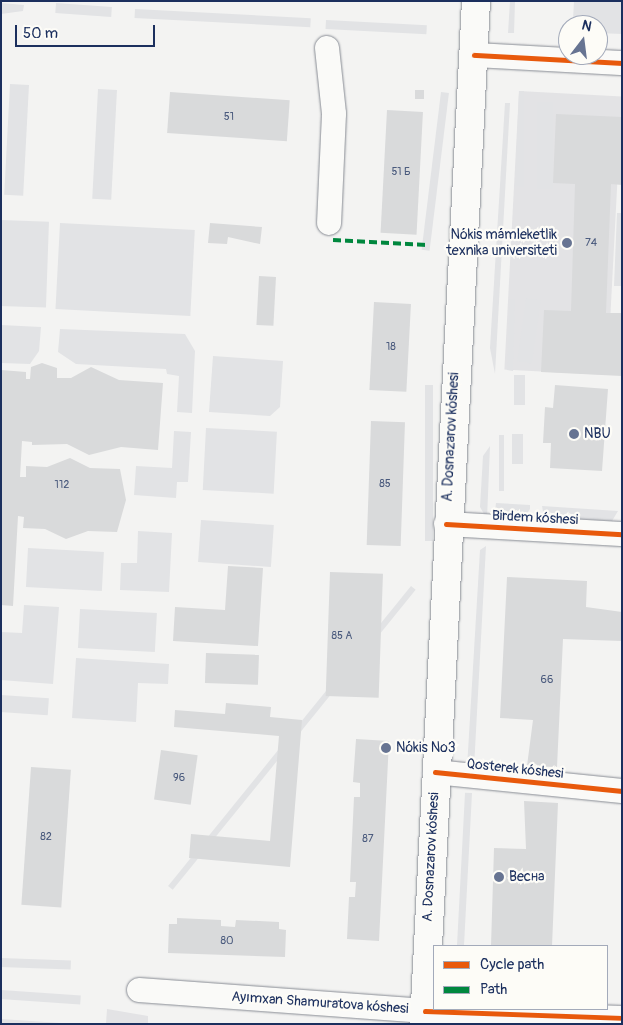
<!DOCTYPE html>
<html>
<head>
<meta charset="utf-8">
<style>
	body { margin:0 }
	#map { position:relative; width:623px; height:1025px; overflow:hidden; background:#f3f3f2; font-family:Pangolin,sans-serif }
	div>[style] { position:absolute }
	.built>* { inset:0; background:#e3e3e5; transform-origin:0 0 }
	.green>* { inset:0; background:#e2e3e5; transform-origin:0 0 }
	.building>* { inset:0; background:#d9dadb; transform-origin:0 0 }
	.roads { filter:drop-shadow(0 0 1px #888c94) drop-shadow(0 0 1px #888c94) }
	.minor>* { height:24px; margin:-12px; padding:0 12px; transform-origin:12px; border-radius:12px; background:#fafaf8 }
	.major>* { height:28px; margin:-14px; padding:0 14px; transform-origin:14px; border-radius:14px; background:#fafaf8 }
	.quiet>* { height:4px; margin-top:-2px; transform-origin:0; background:repeating-linear-gradient(90deg,#00873e 0 8px,transparent 0 12px) }
	.cycleway>* { height:5px; margin:-2.5px; padding:0 2.5px; transform-origin:2.5px; border-radius:2.5px; background:#e8590c }
	.dots>* { width:14px; height:14px; translate:-50% -50%; box-sizing:border-box; border:2px solid #fdfcf7; border-radius:50% }
	span { translate:-50% -50%; white-space:nowrap; text-align:center; line-height:1.15; -webkit-text-stroke:4.5px #fdfcf7; paint-order:stroke }
	.number-label { font-size:11px; color:#4a5a7d }
	.number-label span { -webkit-text-stroke-width:0 }
	.poi-label { font-size:14px; color:#1b2f5e }
	.right { translate:-100% -50%; text-align:right }
	.left { translate:0 -50%; text-align:left }
	.street-label { font-size:14px; color:#1b2f5e }
	.frame { position:absolute; inset:0; border:2px solid #1b2f5e; pointer-events:none }
	.legend { position:absolute; left:433px; top:945px; width:175px; height:65px; box-sizing:border-box; background:#fdfcf7; border:1px solid #a3aaba; margin:0; padding:6px 9px; list-style:none; font-size:15px; color:#1b2f5e }
	.legend li { display:flex; align-items:center; gap:10px; height:25px }
	.legend b { width:25px; border:1px solid #a3aaba }
	.north { position:absolute; left:558px; top:15px; width:50px; height:50px; box-sizing:border-box; background:#fdfcf7; border:1px solid #a3aaba; border-radius:50%; rotate:15deg; font-size:14px; font-weight:700; line-height:20px; text-align:center; color:#1b2f5e }
	.north::after { content:''; display:block; margin:auto; width:18px; height:22px; background:#677492; clip-path:polygon(50% 0,100% 100%,50% 72%,0 100%) }
	.scale { position:absolute; left:15px; top:25px; width:140px; height:22px; box-sizing:border-box; border:2px solid #1b2f5e; border-top:0; padding-left:6px; font-size:15px; line-height:18px; white-space:nowrap; color:#1b2f5e; -webkit-text-stroke:4px #fdfcf7; paint-order:stroke }
</style>
</head>
<body>
<div id="map">
	<div class="built">
		<i style="left:519px;top:91px;width:103px;height:279px;rotate:3deg"></i>
		<i style="clip-path:polygon(107px 1009px,148px 1016px,148px 1024px,106px 1024px)"></i>
		<i style="clip-path:polygon(1px 1019px,76px 1024px,1px 1024px)"></i>
	</div>
	<div class="green">
		<i style="clip-path:polygon(510px 1px,515px 1px,514px 33px,508px 33px)"></i>
		<i style="clip-path:polygon(574px 1px,622px 1px,622px 34px,598px 33px,598px 25px,573px 20px)"></i>
		<i style="clip-path:polygon(1px 3px,24px 5px,23px 11px,1px 14px)"></i>
		<i style="left:56px;top:3px;width:56px;height:10px;rotate:4deg"></i>
		<i style="left:135px;top:9px;width:176px;height:9px;rotate:3deg"></i>
		<i style="left:326px;top:20px;width:101px;height:9px;rotate:3deg"></i>
		<i style="left:10px;top:84px;width:19px;height:111px;rotate:3deg"></i>
		<i style="left:98px;top:89px;width:19px;height:110px;rotate:3deg"></i>
		<i style="clip-path:polygon(519px 91px,524px 91px,524px 187px,515px 186px)"></i>
		<i style="left:441px;top:92px;width:8px;height:159px;rotate:7deg"></i>
		<i style="left:537px;top:102px;width:16px;height:87px"></i>
		<i style="clip-path:polygon(505px 103px,510px 103px,495px 374px,490px 348px)"></i>
		<i style="clip-path:polygon(617px 213px,622px 213px,622px 286px,614px 286px)"></i>
		<i style="left:1px;top:220px;width:48px;height:86px;rotate:2deg"></i>
		<i style="left:60px;top:223px;width:135px;height:86px;rotate:3deg"></i>
		<i style="left:526px;top:298px;width:15px;height:64px;rotate:8deg"></i>
		<i style="clip-path:polygon(510px 299px,515px 299px,513px 371px,507px 370px)"></i>
		<i style="clip-path:polygon(1px 325px,41px 327px,39px 351px,30px 364px,1px 363px)"></i>
		<i style="clip-path:polygon(60px 329px,185px 334px,195px 351px,192px 413px,177px 412px,179px 376px,167px 374px,166px 369px,76px 364px,58px 352px)"></i>
		<i style="clip-path:polygon(213px 356px,283px 361px,280px 407px,270px 416px,209px 412px)"></i>
		<i style="left:514px;top:375px;width:11px;height:30px"></i>
		<i style="left:425px;top:385px;width:8px;height:156px"></i>
		<i style="left:206px;top:428px;width:71px;height:62px;rotate:3deg"></i>
		<i style="clip-path:polygon(174px 431px,191px 432px,188px 482px,177px 482px,176px 498px,134px 495px,136px 466px,172px 468px)"></i>
		<i style="left:512px;top:434px;width:11px;height:30px"></i>
		<i style="left:499px;top:435px;width:5px;height:56px"></i>
		<i style="clip-path:polygon(490px 446px,487px 519px,480px 507px,483px 456px)"></i>
		<i style="clip-path:polygon(496px 503px,530px 505px,530px 509px,526px 515px,495px 512px)"></i>
		<i style="clip-path:polygon(542px 506px,618px 511px,612px 521px,544px 517px)"></i>
		<i style="left:201px;top:520px;width:73px;height:42px;rotate:4deg"></i>
		<i style="clip-path:polygon(138px 531px,172px 533px,169px 592px,120px 590px,121px 563px,137px 563px)"></i>
		<i style="clip-path:polygon(486px 546px,474px 768px,467px 768px,480px 550px)"></i>
		<i style="left:28px;top:548px;width:76px;height:39px;rotate:3deg"></i>
		<i style="left:411px;top:586px;width:6px;height:386px;rotate:39deg"></i>
		<i style="clip-path:polygon(24px 605px,59px 607px,53px 684px,1px 680px,1px 632px,22px 633px)"></i>
		<i style="left:80px;top:609px;width:77px;height:39px;rotate:3deg"></i>
		<i style="clip-path:polygon(76px 658px,169px 664px,168px 684px,138px 683px,136px 722px,72px 718px)"></i>
		<i style="left:1px;top:695px;width:48px;height:17px;rotate:4deg"></i>
		<i style="left:472px;top:793px;width:153px;height:7px;rotate:93deg"></i>
		<i style="left:1px;top:958px;width:70px;height:9px;rotate:2deg"></i>
		<i style="left:1px;top:990px;width:80px;height:9px;rotate:4deg"></i>
	</div>
	<div class="building">
		<i style="left:415px;top:90px;width:9px;height:9px"></i>
		<i style="left:170px;top:92px;width:120px;height:41px;rotate:4deg"></i>
		<i style="left:387px;top:110px;width:36px;height:123px;rotate:3deg"></i>
		<i style="clip-path:polygon(556px 114px,622px 117px,622px 185px,611px 184px,606px 313px,622px 313px,622px 376px,541px 372px,544px 310px,571px 311px,575px 184px,553px 183px)"></i>
		<i style="clip-path:polygon(210px 223px,262px 227px,260px 244px,228px 237px,227px 244px,208px 243px)"></i>
		<i style="left:259px;top:276px;width:17px;height:49px;rotate:3deg"></i>
		<i style="left:374px;top:302px;width:37px;height:88px;rotate:3deg"></i>
		<i style="clip-path:polygon(42px 363px,57px 368px,57px 378px,71px 378px,91px 367px,119px 380px,163px 383px,158px 450px,121px 447px,89px 455px,67px 444px,32px 445px,32px 442px,22px 441px,20px 477px,26px 477px,26px 466px,47px 467px,70px 458px,90px 468px,120px 469px,126px 500px,117px 532px,88px 531px,66px 539px,45px 529px,23px 528px,24px 517px,18px 516px,13px 606px,1px 605px,1px 370px,26px 372px,26px 379px,30px 379px,31px 367px)"></i>
		<i style="clip-path:polygon(555px 385px,608px 389px,602px 471px,550px 468px,551px 443px,543px 443px,545px 407px,553px 408px)"></i>
		<i style="left:371px;top:421px;width:34px;height:124px;rotate:2deg"></i>
		<i style="clip-path:polygon(228px 566px,263px 568px,258px 646px,173px 641px,175px 607px,225px 610px)"></i>
		<i style="left:330px;top:572px;width:53px;height:124px;rotate:2deg"></i>
		<i style="clip-path:polygon(507px 577px,587px 581px,586px 607px,622px 612px,622px 641px,563px 639px,557px 767px,527px 766px,533px 720px,500px 718px)"></i>
		<i style="left:206px;top:653px;width:53px;height:30px;rotate:2deg"></i>
		<i style="clip-path:polygon(226px 703px,271px 707px,270px 717px,302px 720px,290px 867px,189px 858px,191px 834px,270px 841px,279px 736px,174px 727px,175px 710px,225px 714px)"></i>
		<i style="clip-path:polygon(356px 739px,389px 741px,379px 941px,347px 939px,349px 897px,355px 897px,356px 882px,350px 882px,354px 797px,360px 797px,360px 783px,353px 782px)"></i>
		<i style="left:161px;top:750px;width:37px;height:50px;rotate:8deg"></i>
		<i style="left:31px;top:767px;width:40px;height:138px;rotate:4deg"></i>
		<i style="clip-path:polygon(524px 801px,558px 803px,552px 946px,491px 946px,494px 848px,526px 849px)"></i>
		<i style="clip-path:polygon(177px 918px,221px 920px,221px 926px,235px 927px,236px 920px,279px 922px,279px 929px,286px 930px,285px 957px,168px 953px,169px 924px,177px 924px)"></i>
	</div>
	<div class="roads">
		<div class="minor">
			<i style="left:327px;top:48px;width:66px;rotate:83.9deg"></i>
			<i style="left:334px;top:114px;width:109px;rotate:92.6deg"></i>
			<i style="left:474px;top:55px;width:148px;rotate:3.1deg"></i>
			<i style="left:446px;top:524px;width:176px;rotate:3.3deg"></i>
			<i style="left:435px;top:772px;width:188px;rotate:5.8deg"></i>
			<i style="left:139px;top:990px;width:287px;rotate:4.2deg"></i>
			<i style="left:425px;top:1011px;width:197px;rotate:2deg"></i>
		</div>
		<div class="major">
			<i style="left:424px;top:1024px;width:1024px;rotate:-87.09deg"></i>
		</div>
	</div>
	<div class="quiet">
		<i style="left:333px;top:240px;width:94px;rotate:3deg"></i>
	</div>
	<div class="cycleway">
		<i style="left:474px;top:55px;width:148px;rotate:3.1deg"></i>
		<i style="left:446px;top:524px;width:176px;rotate:3.3deg"></i>
		<i style="left:435px;top:772px;width:188px;rotate:5.8deg"></i>
		<i style="left:425px;top:1011px;width:197px;rotate:2deg"></i>
	</div>
	<div class="dots">
		<i style="left:567px;top:243px;background:#677492"></i>
		<i style="left:574px;top:434px;background:#677492"></i>
		<i style="left:386px;top:748px;background:#677492"></i>
		<i style="left:499px;top:877px;background:#677492"></i>
	</div>
	<div class="number-label">
		<span style="left:229px;top:117px">51</span>
		<span style="left:401px;top:172px">51 Б</span>
		<span style="left:591px;top:243px">74</span>
		<span style="left:391px;top:347px">18</span>
		<span style="left:385px;top:484px">85</span>
		<span style="left:62px;top:485px">112</span>
		<span style="left:342px;top:636px">85 А</span>
		<span style="left:547px;top:680px">66</span>
		<span style="left:179px;top:778px">96</span>
		<span style="left:46px;top:837px">82</span>
		<span style="left:368px;top:839px">87</span>
		<span style="left:227px;top:941px">80</span>
	</div>
	<div class="poi-label">
		<span class="right" style="left:557px;top:243px">Nókis mámleketlik<br>texnika universiteti</span>
		<span class="left" style="left:584px;top:434px">NBU</span>
		<span class="left" style="left:396px;top:748px">Nókis №3</span>
		<span class="left" style="left:509px;top:877px">Весна</span>
	</div>
	<div class="street-label">
		<span style="left:451px;top:437px;rotate:-87deg">A. Dosnazarov kóshesi</span>
		<span style="left:535px;top:518px;rotate:3deg">Birdem kóshesi</span>
		<span style="left:515px;top:769px;rotate:6deg">Qosterek kóshesi</span>
		<span style="left:431px;top:857px;rotate:-87deg">A. Dosnazarov kóshesi</span>
		<span style="left:320px;top:1003px;rotate:4deg">Ayımxan Shamuratova kóshesi</span>
	</div>
	<div class="frame"></div>
	<ul class="legend">
	<li><b style="height:6px;background:#e8590c"></b>Cycle path</li>
	<li><b style="height:6px;background:#00873e"></b>Path</li>
	</ul>
	<div class="north">N</div>
	<div class="scale">50 m</div>
</div>
</body>
</html>
